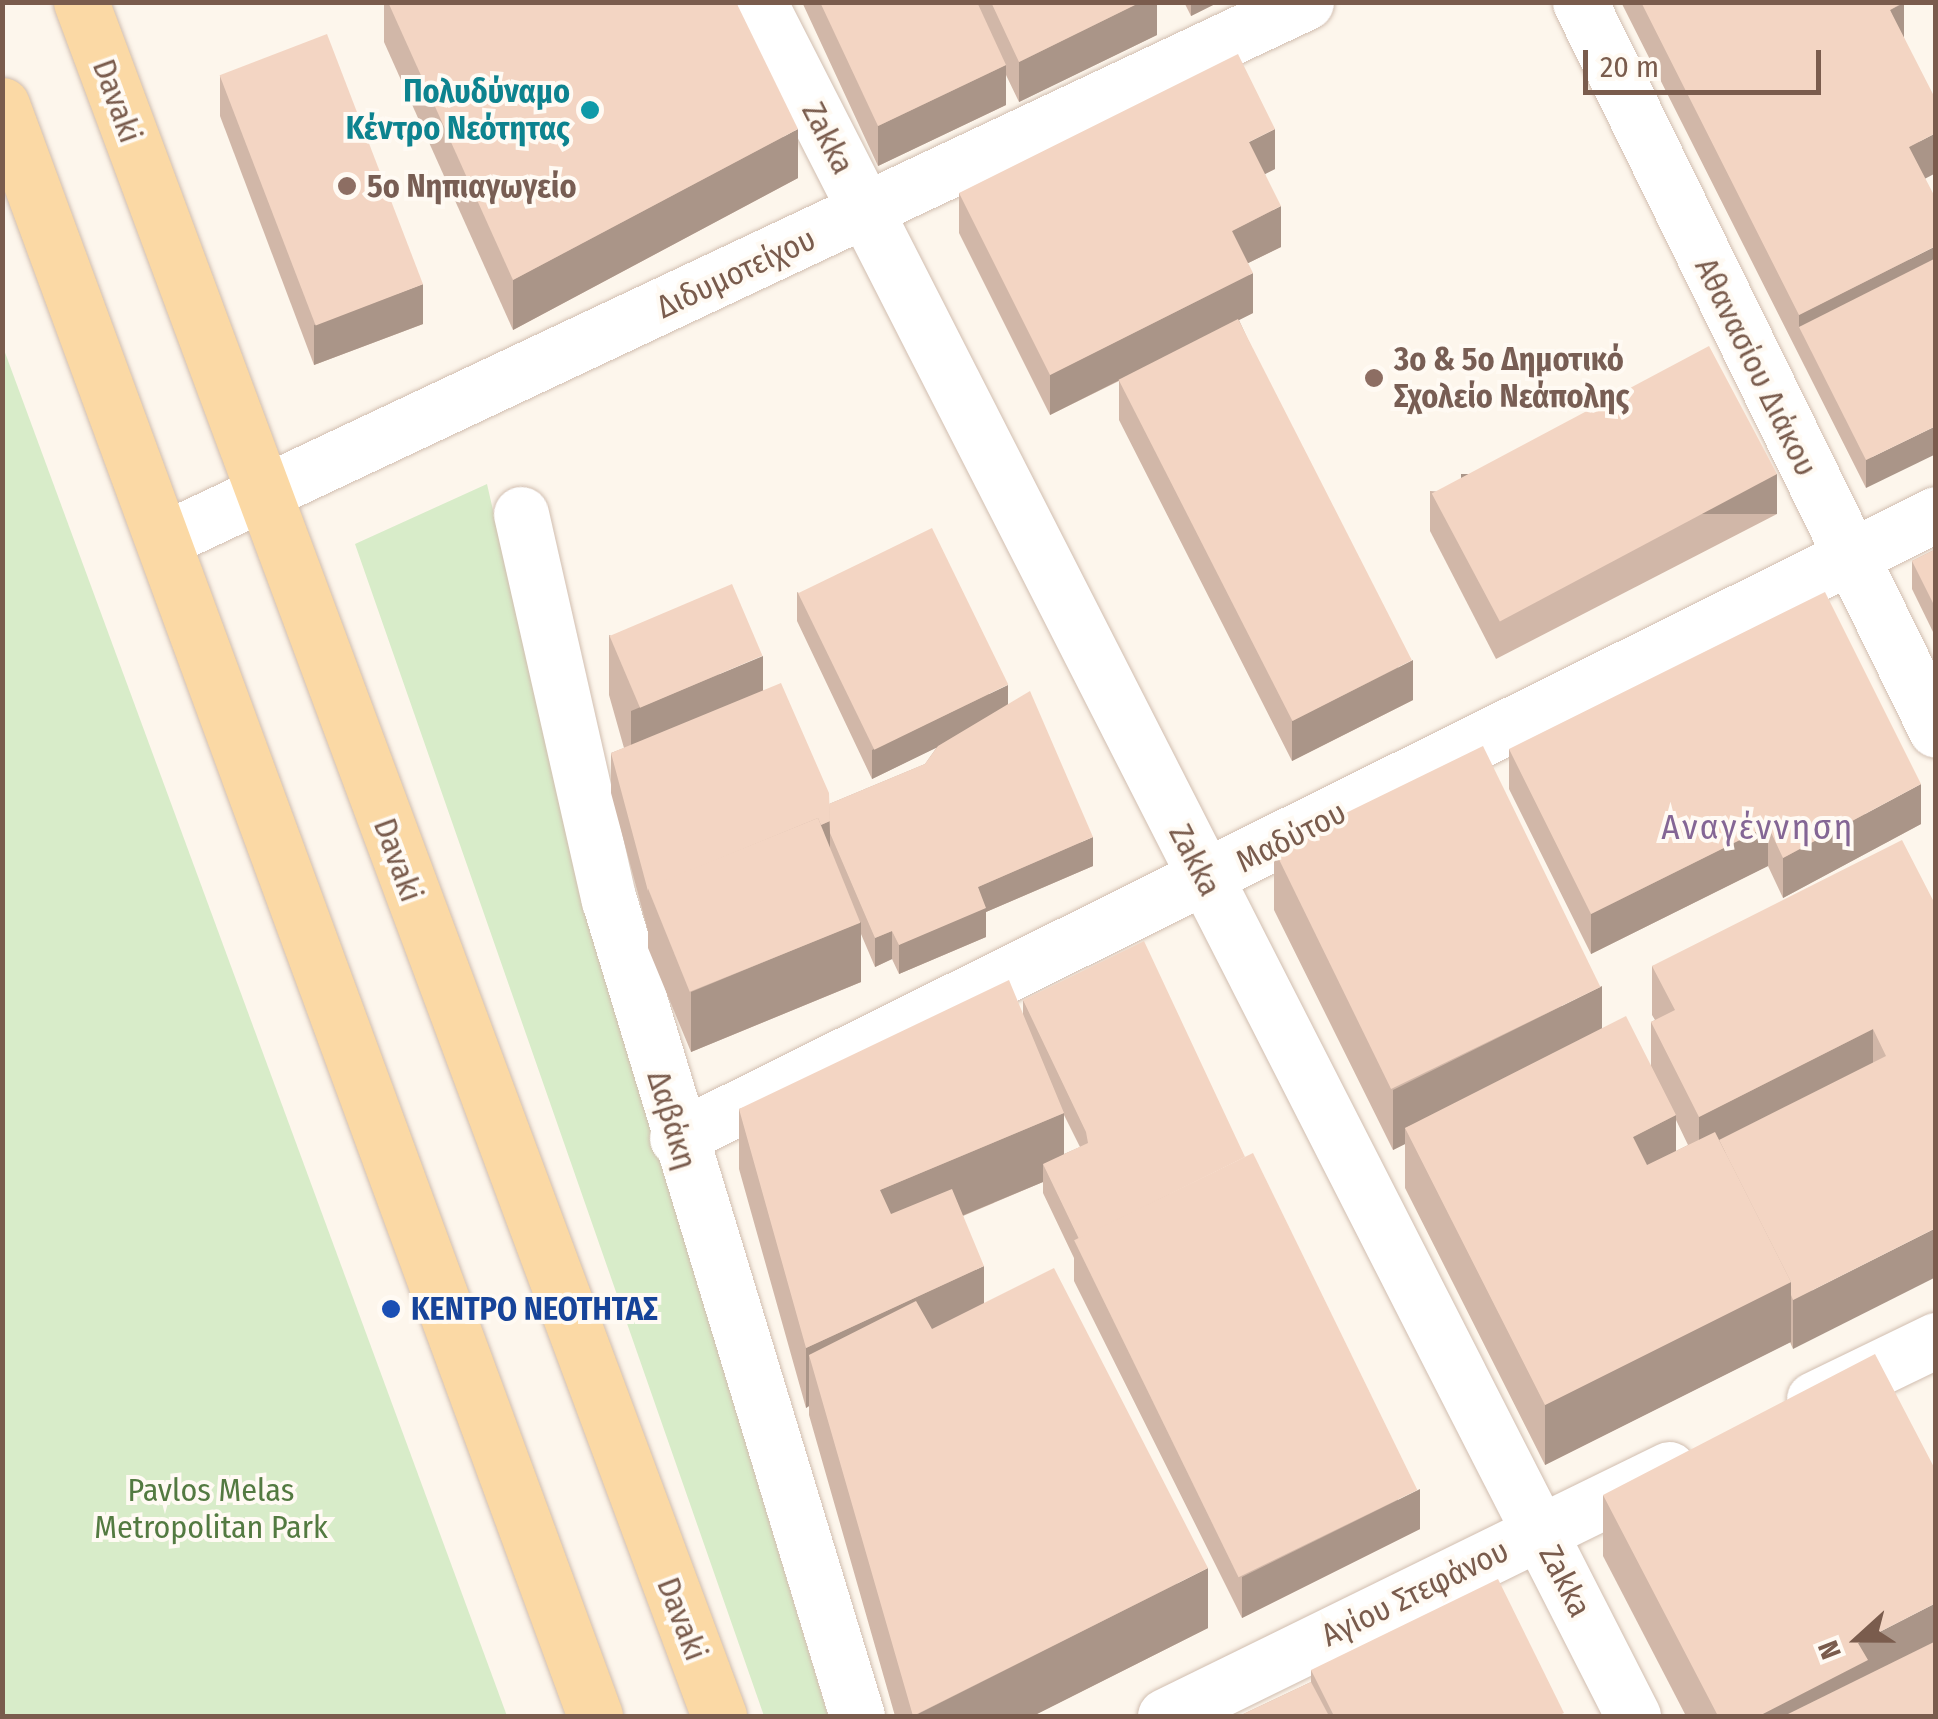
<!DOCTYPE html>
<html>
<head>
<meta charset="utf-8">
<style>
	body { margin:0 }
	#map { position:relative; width:1938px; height:1719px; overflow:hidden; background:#fdf6ec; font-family:"Fira Sans Condensed",sans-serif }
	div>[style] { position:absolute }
	.green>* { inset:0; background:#d8ecc9 }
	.roads { filter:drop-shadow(0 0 2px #d1beb0) drop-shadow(0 0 2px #d1beb0) }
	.minor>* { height:55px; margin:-27.5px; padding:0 27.5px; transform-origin:27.5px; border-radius:27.5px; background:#fff }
	.major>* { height:55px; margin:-27.5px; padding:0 27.5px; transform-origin:27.5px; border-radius:27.5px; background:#fbd9a5 }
	.wall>* { inset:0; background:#d1b7a8 }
	.shaded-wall>* { inset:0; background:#aa9588; transform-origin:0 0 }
	.building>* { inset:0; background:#f3d5c3; transform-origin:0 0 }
	.dots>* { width:28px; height:28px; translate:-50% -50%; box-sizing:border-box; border:5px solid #fffaf3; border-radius:50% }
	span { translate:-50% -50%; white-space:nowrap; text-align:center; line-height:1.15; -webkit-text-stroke:8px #fffaf3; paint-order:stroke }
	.culture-label { font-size:32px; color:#0d838f; font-weight:700 }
	.right { translate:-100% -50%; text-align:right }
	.street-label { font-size:32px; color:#7a5c4d }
	.education-label { font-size:32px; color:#785e54; font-weight:700 }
	.left { translate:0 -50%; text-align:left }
	.transit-label { font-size:32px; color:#164399; font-weight:700 }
	.park-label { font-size:32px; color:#537a41 }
	.neighbourhood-label { font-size:35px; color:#846695; letter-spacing:2.5px }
	.frame { position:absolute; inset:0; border:5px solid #7a5c4d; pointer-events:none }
	.north { position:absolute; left:1808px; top:1589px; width:100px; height:100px; -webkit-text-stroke:8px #fffaf3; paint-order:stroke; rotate:249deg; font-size:28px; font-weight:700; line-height:40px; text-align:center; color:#7a5c4d }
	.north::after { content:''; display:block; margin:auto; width:35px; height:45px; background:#7a5c4d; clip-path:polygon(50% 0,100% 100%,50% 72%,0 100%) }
	.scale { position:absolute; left:1583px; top:50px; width:238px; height:45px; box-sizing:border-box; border:5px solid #7a5c4d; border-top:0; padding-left:12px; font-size:30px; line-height:35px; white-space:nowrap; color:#7a5c4d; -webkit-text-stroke:8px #fffaf3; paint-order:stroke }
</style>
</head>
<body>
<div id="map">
	<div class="green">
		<i style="clip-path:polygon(3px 347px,507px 1716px,3px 1716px)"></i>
		<i style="clip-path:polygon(487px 484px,583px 904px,828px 1716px,764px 1716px,355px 544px)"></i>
	</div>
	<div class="roads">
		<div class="minor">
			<i style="left:759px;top:2px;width:1924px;rotate:62.98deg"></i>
			<i style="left:1580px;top:2px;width:810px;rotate:63.94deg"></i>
			<i style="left:521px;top:514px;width:396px;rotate:77.2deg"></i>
			<i style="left:609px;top:900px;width:853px;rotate:73.09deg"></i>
			<i style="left:165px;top:539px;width:1261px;rotate:-25.2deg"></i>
			<i style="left:677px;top:1138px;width:1405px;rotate:-26.36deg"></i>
			<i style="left:1814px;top:1399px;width:136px;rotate:-25.8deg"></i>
			<i style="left:1165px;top:1716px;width:561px;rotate:-26.11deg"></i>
		</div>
		<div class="major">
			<i style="left:81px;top:2px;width:1829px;rotate:69.58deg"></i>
			<i style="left:2px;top:105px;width:1717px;rotate:69.79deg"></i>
		</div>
	</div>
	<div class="wall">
		<i style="clip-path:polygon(384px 2px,736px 2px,798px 178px,513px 330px,384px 42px)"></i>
		<i style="clip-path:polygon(802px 2px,1157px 2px,1157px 35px,1019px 102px,1006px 75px,1006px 105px,878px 166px)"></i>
		<i style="clip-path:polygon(1184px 2px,1219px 2px,1191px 16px)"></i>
		<i style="clip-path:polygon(1621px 2px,1904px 2px,1904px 38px,1925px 178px,1866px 488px)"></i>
		<i style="clip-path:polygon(220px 75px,423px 324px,314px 365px,220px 116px)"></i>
		<i style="clip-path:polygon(1275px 169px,1265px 174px,1281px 247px,1248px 263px,1253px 313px,1239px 320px,1413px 700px,1292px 761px,1119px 420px,1119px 381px,1050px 415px,959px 233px,959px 193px)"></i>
		<i style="clip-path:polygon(1430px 491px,1777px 514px,1496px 659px,1430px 531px)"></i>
		<i style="clip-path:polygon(1936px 549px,1936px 638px,1912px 589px,1912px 561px)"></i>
		<i style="clip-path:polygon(797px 592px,1008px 704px,1093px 866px,986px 912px,986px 937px,899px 974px,892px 959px,875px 967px,861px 934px,861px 982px,691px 1052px,648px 948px,648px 931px,611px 793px,611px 753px,624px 748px,609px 695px,609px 635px,763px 690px,829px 804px,925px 764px,937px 747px,872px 779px,797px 621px)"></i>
		<i style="clip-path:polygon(1509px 749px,1921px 824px,1783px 898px,1768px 866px,1591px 954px,1509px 789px)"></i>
		<i style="clip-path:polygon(evenodd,1274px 849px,1602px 1028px,1651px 1066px,1651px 1022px,1655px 1020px,1652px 1015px,1652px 966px,1936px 906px,1793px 1349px,1790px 1342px,1545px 1465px,1405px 1188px,1405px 1144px,1393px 1150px,1274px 910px,1274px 849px,1676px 1120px,1688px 1145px,1676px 1151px,1676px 1120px)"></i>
		<i style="clip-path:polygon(evenodd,1023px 1000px,1420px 1529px,1242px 1618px,1074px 1281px,1074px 1258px,1043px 1193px,1043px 1182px,963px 1216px,984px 1303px,1208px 1628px,1033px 1716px,895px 1716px,809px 1415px,809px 1406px,806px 1408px,739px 1169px,739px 1109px,1023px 1014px,1023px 1000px,1064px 1115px,1080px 1147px,1064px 1154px,1064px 1115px)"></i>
		<i style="clip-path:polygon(1603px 1495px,1936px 1716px,1686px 1716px,1603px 1556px)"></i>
		<i style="clip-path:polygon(1311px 1670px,1564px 1716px,1239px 1716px,1311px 1682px)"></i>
	</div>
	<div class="shaded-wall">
		<i style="clip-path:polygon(1141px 2px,1157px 2px,1157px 35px,1019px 102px,1019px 62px)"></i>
		<i style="clip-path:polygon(1191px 2px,1219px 2px,1191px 16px)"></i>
		<i style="clip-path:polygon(1904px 3px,1904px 43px,1890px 10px)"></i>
		<i style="clip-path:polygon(1006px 65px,1006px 105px,878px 166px,878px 126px)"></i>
		<i style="clip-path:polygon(798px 129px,798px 178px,513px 330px,513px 280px)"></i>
		<i style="clip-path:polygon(1275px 129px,1275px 169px,1249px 182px,1249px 142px)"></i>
		<i style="clip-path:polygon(1936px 133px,1936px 173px,1909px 187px,1909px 147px)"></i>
		<i style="clip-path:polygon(1281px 206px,1281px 247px,1232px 271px,1232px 231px)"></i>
		<i style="clip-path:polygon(1936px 246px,1936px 286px,1799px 327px,1799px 356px,1799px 315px)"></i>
		<i style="clip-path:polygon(1253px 273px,1253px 313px,1050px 415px,1050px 375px)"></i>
		<i style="clip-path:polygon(423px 284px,423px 324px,314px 365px,314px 325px)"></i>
		<i style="clip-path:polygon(1936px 426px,1936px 454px,1866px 488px,1866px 460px)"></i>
		<i style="left:1777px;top:474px;width:40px;height:316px;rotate:90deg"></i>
		<i style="clip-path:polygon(763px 656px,763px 716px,631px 771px,631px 711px)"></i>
		<i style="clip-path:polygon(1413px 660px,1413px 700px,1292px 761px,1292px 721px)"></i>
		<i style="clip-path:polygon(1008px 685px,1008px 713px,872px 779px,872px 750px)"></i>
		<i style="clip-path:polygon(1921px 784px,1921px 824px,1783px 898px,1783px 858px)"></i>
		<i style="clip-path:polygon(830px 821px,830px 861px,652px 898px)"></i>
		<i style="clip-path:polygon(1768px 826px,1768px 866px,1591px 954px,1591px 914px)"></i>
		<i style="clip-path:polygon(1093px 837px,1093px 866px,986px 912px,986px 937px,899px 974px,899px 945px,978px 887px)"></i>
		<i style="clip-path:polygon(861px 922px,861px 982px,691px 1052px,691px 992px)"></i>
		<i style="clip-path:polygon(892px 931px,892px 959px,875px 967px,875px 938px)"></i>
		<i style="clip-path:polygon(1602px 986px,1602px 1046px,1405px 1128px,1405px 1144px,1393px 1150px,1393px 1090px)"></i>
		<i style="clip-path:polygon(1873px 1029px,1873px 1078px,1699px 1166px,1699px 1117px)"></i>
		<i style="clip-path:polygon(1064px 1113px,1064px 1173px,1043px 1164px,1043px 1182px,880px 1250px,880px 1190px)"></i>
		<i style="clip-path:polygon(1676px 1115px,1676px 1175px,1633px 1197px,1633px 1137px)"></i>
		<i style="clip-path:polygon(1936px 1228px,1936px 1277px,1793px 1349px,1793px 1300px)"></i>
		<i style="clip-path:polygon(984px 1266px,984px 1326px,809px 1355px,809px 1406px,806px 1408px,806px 1348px)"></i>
		<i style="clip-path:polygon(1791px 1282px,1791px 1342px,1545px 1465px,1545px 1405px)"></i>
		<i style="clip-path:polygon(1420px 1489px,1420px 1529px,1242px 1618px,1242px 1577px)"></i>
		<i style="clip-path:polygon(1208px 1568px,1208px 1628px,1033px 1716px,914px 1716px)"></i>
		<i style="clip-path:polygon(1936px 1603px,1936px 1663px,1868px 1716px,1759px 1716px,1858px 1643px)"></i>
	</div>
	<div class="building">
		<i style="clip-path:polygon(388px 2px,736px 2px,798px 129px,513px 280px)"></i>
		<i style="clip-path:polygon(820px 2px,977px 2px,1006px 65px,878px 126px)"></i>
		<i style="clip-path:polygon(991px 2px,1141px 2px,1019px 62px)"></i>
		<i style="clip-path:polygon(1641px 2px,1904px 2px,1890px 10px,1936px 100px,1936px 133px,1909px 147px,1936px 199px,1936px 246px,1799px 315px)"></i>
		<i style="left:327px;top:34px;width:268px;height:115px;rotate:69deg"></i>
		<i style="clip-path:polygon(1238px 54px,1275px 129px,1249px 142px,1281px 206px,1232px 231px,1253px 273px,1050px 375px,959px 193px)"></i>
		<i style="clip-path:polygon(1936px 258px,1936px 426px,1866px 460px,1799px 327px)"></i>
		<i style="left:1238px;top:319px;width:383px;height:134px;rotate:63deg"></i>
		<i style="left:1709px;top:346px;width:145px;height:314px;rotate:62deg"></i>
		<i style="left:932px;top:528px;width:174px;height:149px;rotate:64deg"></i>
		<i style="clip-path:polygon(1936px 549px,1936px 609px,1912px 561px)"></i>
		<i style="left:732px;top:584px;width:78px;height:133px;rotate:67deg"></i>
		<i style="clip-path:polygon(1825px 592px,1921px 784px,1783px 858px,1768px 826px,1591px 914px,1509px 749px)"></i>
		<i style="clip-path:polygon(781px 683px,829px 793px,830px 821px,821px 825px,818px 818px,648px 888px,648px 891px,611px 753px)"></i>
		<i style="clip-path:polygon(1030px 691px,1093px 837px,978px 887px,986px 908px,899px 945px,892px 931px,875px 938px,830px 833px,829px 804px,925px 764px,938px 746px)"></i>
		<i style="left:1483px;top:746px;width:268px;height:233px;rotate:64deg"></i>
		<i style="left:818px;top:818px;width:113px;height:184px;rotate:68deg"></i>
		<i style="clip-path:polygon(1902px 840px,1936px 906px,1936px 1228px,1793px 1300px,1791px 1295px,1791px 1282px,1719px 1140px,1886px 1056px,1873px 1029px,1699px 1117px,1651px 1022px,1675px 1010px,1652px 966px)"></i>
		<i style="clip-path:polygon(1144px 941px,1245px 1157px,1079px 1239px,1043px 1164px,1088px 1143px,1086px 1132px,1023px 1000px)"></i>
		<i style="clip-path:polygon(1009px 980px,1064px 1113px,880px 1190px,891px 1214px,952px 1189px,984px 1266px,806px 1348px,739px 1109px)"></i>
		<i style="clip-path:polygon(1626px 1016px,1676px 1115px,1633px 1137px,1647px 1165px,1715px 1132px,1791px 1282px,1545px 1405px,1405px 1128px)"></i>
		<i style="left:1253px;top:1153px;width:375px;height:199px;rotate:64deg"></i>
		<i style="clip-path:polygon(1054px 1268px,1208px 1568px,913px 1716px,809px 1355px,916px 1301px,932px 1329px)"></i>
		<i style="clip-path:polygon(1875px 1354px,1936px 1471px,1936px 1603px,1858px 1643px,1868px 1660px,1759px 1716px,1718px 1716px,1603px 1495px)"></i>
		<i style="clip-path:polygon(1498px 1579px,1564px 1713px,1557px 1716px,1334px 1716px,1311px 1670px)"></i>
		<i style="clip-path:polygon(1936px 1641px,1936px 1716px,1784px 1716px)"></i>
		<i style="clip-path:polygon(1311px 1682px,1329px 1716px,1239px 1716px)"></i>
	</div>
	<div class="dots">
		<i style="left:590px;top:110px;background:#0f9aa8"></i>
		<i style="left:347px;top:186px;background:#8d6e63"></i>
		<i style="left:1374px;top:378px;background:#8d6e63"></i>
		<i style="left:391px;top:1309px;background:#1a4fb4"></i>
	</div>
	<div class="culture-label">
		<span class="right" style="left:570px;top:110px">Πολυδύναμο<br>Κέντρο Νεότητας</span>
	</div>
	<div class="street-label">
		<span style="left:117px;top:101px;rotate:70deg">Davaki</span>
		<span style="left:828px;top:138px;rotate:63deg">Zakka</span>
		<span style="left:736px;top:273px;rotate:-25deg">Διδυμοτείχου</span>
		<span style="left:1756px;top:367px;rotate:64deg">Αθανασίου Διάκου</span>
		<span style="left:1291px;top:837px;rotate:-27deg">Μαδύτου</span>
		<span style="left:398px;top:860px;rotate:70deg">Davaki</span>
		<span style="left:1195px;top:860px;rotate:63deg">Zakka</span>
		<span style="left:672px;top:1120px;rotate:73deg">Δαβάκη</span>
		<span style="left:1565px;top:1581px;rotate:63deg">Zakka</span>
		<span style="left:1415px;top:1593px;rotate:-26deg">Αγίου Στεφάνου</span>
		<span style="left:682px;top:1619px;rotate:69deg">Davaki</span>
	</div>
	<div class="education-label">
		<span class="left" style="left:367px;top:186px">5ο Νηπιαγωγείο</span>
		<span class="left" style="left:1394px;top:378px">3ο &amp; 5ο Δημοτικό<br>Σχολείο Νεάπολης</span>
	</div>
	<div class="transit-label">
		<span class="left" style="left:411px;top:1309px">ΚΕΝΤΡΟ ΝΕΟΤΗΤΑΣ</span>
	</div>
	<div class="park-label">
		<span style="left:211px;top:1509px">Pavlos Melas<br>Metropolitan Park</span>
	</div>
	<div class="neighbourhood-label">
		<span style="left:1758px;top:827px">Αναγέννηση</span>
	</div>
	<div class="frame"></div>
	<div class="north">N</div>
	<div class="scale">20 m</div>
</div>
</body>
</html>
